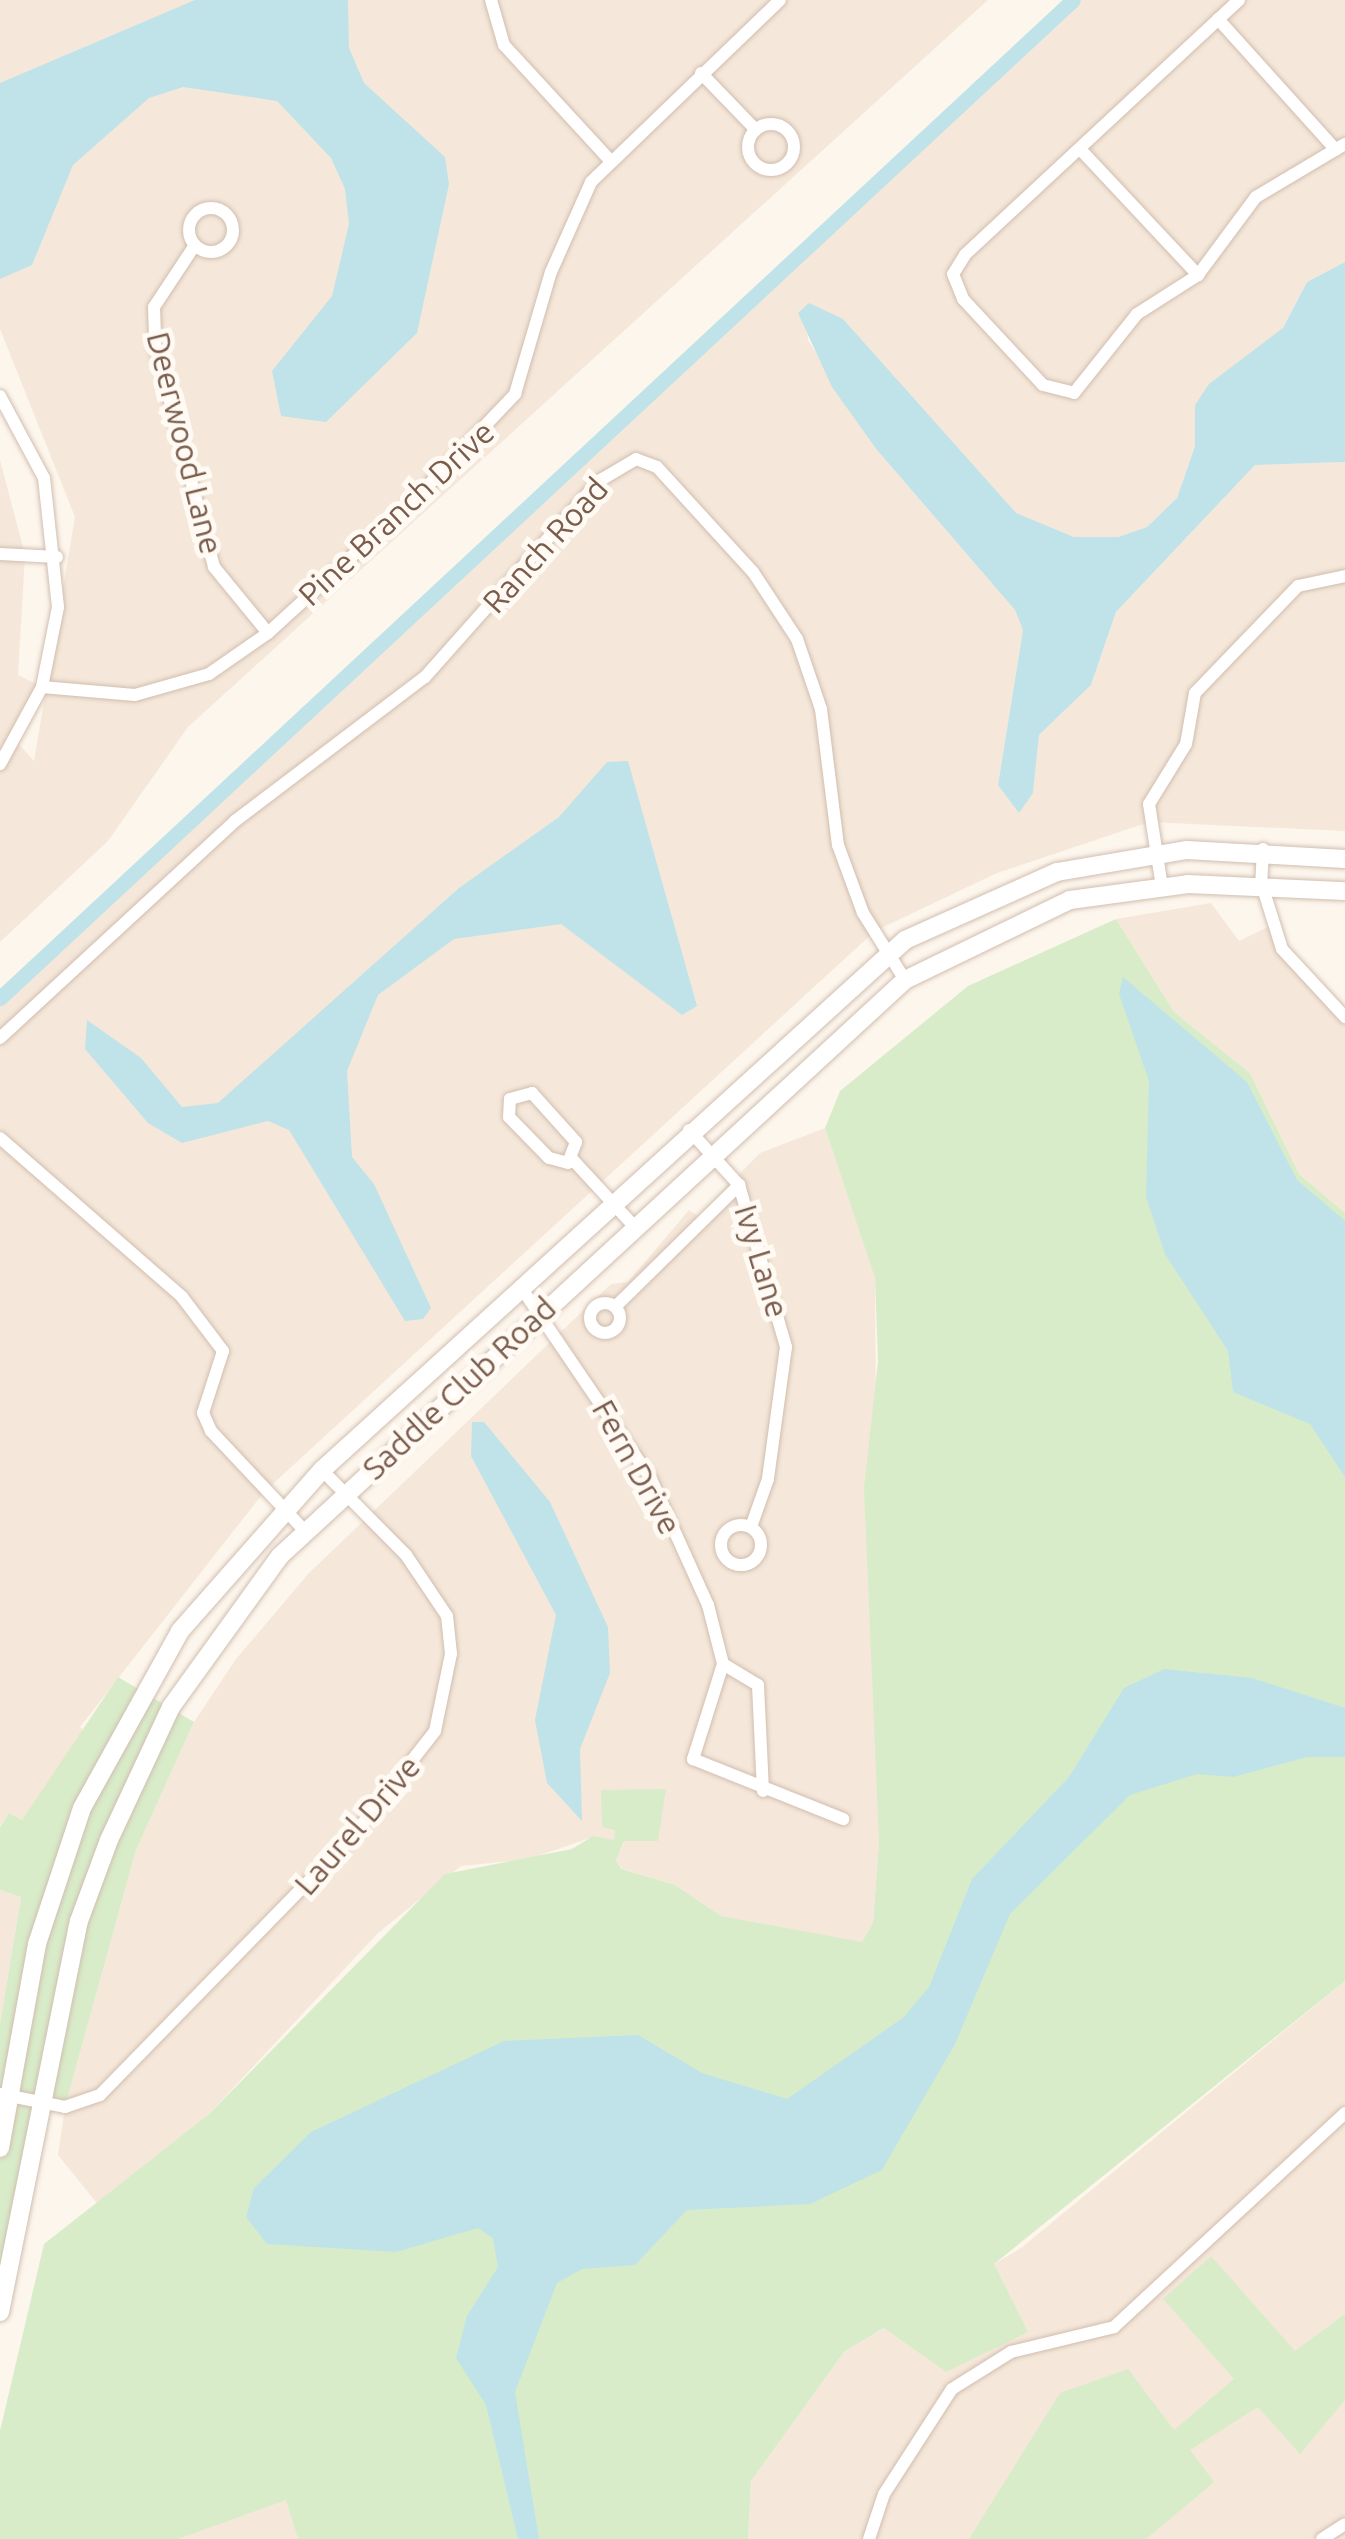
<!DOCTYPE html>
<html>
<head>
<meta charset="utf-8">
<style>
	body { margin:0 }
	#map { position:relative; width:1345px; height:2539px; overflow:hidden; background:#fdf6ec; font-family:Ubuntu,sans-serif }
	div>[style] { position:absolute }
	.residential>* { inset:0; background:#f5e8da }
	.green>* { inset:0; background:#d8ecc9 }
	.water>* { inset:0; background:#bfe3e8 }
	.canal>* { height:15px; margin:-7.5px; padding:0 7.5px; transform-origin:7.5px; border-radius:7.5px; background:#bfe3e8 }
	.roads { filter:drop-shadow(0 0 2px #d1beb0) drop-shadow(0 0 2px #d1beb0) }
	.street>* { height:12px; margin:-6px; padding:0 6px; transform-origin:6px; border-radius:6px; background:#fff }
	.street>.ring { margin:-6px; padding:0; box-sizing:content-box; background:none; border:12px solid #fff; border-radius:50% }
	.secondary>* { height:18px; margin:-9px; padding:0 9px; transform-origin:9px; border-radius:9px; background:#fff }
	span { translate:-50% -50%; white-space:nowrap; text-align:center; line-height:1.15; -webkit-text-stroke:10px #fffaf3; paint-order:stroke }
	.street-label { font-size:32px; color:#7a5c4d }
</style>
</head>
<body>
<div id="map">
	<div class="residential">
		<i style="clip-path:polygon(0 0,988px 0,188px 727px,108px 841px,0 942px,0 460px,25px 555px,18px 675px,42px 687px,14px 739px,34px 761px,75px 517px,0 329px)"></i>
		<i style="clip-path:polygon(1073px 0,1345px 0,1345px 262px,1307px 282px,1283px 328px,1195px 405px,1195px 446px,1177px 498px,1147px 527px,1118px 537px,1074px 537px,1015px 513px,843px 320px,820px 314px,807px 326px,808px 340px,877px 450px,1015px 610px,1023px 630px,998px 785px,1033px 793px,1039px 735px,1091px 685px,1116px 612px,1255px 465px,1345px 462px,1345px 831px,1149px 822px,997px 873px,875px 931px,264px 1492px,80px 1727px,86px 1732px,22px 1820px,9px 1813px,0 1826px,0 997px)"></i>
		<i style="clip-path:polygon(1211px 903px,1239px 941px,1272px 925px,1345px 1017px,1345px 1213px,1299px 1174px,1250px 1073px,1174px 1012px,1116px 919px)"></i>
		<i style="clip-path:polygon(825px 1128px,875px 1277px,879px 1842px,873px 1922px,862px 1943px,721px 1916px,675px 1885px,623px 1869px,616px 1861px,624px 1842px,593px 1837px,529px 1859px,461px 1866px,378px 1933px,208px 2115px,100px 2207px,58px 2155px,65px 2107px,136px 1850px,194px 1722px,236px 1659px,309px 1573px,611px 1284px,628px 1282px,689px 1210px,698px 1216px,760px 1153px)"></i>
		<i style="clip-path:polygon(0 1890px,21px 1897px,0 2024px)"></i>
		<i style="clip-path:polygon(1345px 1981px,1345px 2539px,748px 2539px,751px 2481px,844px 2352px,1021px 2248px)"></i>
		<i style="clip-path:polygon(287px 2500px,298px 2539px,178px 2539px,248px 2508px)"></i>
	</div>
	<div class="green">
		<i style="clip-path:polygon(1116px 919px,1174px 1012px,1250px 1073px,1299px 1174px,1345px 1213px,1345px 1981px,994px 2264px,1028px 2332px,946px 2372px,884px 2328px,844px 2352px,751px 2481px,748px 2539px,298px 2539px,286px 2500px,178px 2539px,0 2539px,0 2431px,44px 2244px,208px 2115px,445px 1874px,572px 1849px,593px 1836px,614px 1840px,615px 1830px,602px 1827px,601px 1790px,666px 1789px,658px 1841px,624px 1841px,616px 1861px,622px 1869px,675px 1885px,721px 1916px,862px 1942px,873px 1922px,879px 1842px,864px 1488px,878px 1361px,875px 1278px,825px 1128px,840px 1091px,968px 986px)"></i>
		<i style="clip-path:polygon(118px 1677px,194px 1722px,136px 1850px,65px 2107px,42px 2102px,0 2312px,0 2024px,21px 1897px,0 1890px,0 1827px,9px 1813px,22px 1820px)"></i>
		<i style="clip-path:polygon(1211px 2256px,1295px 2351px,1345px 2314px,1345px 2400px,1300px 2454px,1258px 2407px,1190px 2450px,1214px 2482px,1146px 2539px,969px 2539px,1060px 2393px,1128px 2369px,1174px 2430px,1234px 2379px,1163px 2299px)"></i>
	</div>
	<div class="water">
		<i style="clip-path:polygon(195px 0,348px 0,349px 48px,364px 83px,445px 157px,449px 184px,417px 333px,326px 422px,281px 416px,272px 371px,332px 296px,349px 224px,345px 189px,331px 158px,277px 101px,183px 87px,149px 98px,73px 165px,32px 265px,0 279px,0 83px)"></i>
		<i style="clip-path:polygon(1345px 262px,1345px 462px,1255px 465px,1116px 612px,1091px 685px,1039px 735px,1033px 793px,1019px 813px,998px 785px,1023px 630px,1015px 610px,877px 450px,832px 387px,798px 313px,809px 303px,843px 319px,1016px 513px,1074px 537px,1118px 537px,1147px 527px,1177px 498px,1195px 446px,1195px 405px,1209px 384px,1283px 328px,1307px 282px)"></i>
		<i style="clip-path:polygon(628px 761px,697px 1006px,682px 1015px,561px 924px,454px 939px,378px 995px,347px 1071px,352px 1157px,374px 1184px,431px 1308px,423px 1319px,405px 1321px,289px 1130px,268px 1121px,182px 1143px,148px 1123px,85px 1049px,87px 1020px,141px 1058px,182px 1107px,218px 1103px,459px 888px,559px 817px,607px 762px)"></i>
		<i style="clip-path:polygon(1123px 977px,1247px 1082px,1297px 1180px,1345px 1221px,1345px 1477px,1310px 1424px,1233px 1392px,1228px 1351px,1165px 1254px,1146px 1197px,1149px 1081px,1119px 994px)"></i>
		<i style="clip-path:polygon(472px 1422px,484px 1422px,550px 1502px,608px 1627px,610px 1673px,580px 1749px,582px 1821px,547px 1783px,535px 1720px,556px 1615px,471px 1456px)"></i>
		<i style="clip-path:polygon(1164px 1669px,1252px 1678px,1345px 1708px,1345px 1757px,1307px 1757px,1233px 1777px,1197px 1774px,1130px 1795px,1010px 1914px,955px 2044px,882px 2170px,810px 2204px,687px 2210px,635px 2265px,582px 2269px,557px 2283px,515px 2392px,539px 2539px,518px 2539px,486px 2405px,456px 2358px,467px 2316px,498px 2267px,493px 2238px,478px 2228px,396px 2252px,267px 2244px,246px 2217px,254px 2188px,311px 2132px,504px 2041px,638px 2035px,702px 2073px,787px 2099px,904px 2017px,929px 1987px,972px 1879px,1069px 1777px,1124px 1688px)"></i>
	</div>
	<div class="canal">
		<i style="left:0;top:998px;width:1465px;rotate:-42.93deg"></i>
	</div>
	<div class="roads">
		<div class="street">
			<i style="left:491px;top:0;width:47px;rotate:73.9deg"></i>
			<i style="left:504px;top:45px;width:155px;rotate:47.4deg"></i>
			<i style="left:1239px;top:0;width:374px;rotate:137.1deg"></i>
			<i style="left:965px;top:255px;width:22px;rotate:122deg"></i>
			<i style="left:953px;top:274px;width:27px;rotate:68deg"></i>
			<i style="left:963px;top:299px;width:117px;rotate:47.1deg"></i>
			<i style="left:1043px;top:385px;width:32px;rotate:14deg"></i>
			<i style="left:1074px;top:393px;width:101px;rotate:-51.4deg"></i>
			<i style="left:1137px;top:314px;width:72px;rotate:-32.6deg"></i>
			<i style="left:1198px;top:275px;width:97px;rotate:-53.4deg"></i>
			<i style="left:1256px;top:197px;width:104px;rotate:-30.8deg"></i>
			<i style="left:1218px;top:19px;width:176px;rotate:48deg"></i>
			<i style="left:701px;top:73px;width:79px;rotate:46deg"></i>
			<i class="ring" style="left:748px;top:124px;width:34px;height:34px"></i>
			<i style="left:1080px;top:149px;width:173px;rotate:46.9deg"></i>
			<i class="ring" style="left:189px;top:208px;width:32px;height:32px"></i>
			<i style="left:195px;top:245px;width:74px;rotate:123.5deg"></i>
			<i style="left:154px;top:307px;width:38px;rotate:88deg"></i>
			<i style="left:155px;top:345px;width:230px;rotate:75.1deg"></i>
			<i style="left:214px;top:567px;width:85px;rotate:50.7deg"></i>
			<i style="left:0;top:396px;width:93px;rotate:61.8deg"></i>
			<i style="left:44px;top:478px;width:130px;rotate:83.8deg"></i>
			<i style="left:58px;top:607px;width:82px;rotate:101.3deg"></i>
			<i style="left:42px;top:687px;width:88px;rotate:118.6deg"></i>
			<i style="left:0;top:554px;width:57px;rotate:3deg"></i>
			<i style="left:42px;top:687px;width:93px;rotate:4.9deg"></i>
			<i style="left:135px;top:695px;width:77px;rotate:-15.8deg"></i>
			<i style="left:209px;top:674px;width:72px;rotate:-34.8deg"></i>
			<i style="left:268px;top:633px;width:203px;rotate:-42.4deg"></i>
			<i style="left:418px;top:496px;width:141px;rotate:-46.4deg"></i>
			<i style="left:515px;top:394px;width:127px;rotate:-73.6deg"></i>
			<i style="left:551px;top:272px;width:98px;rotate:-66deg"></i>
			<i style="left:591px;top:182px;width:262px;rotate:-43.9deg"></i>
			<i style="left:1263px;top:849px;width:33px;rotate:93deg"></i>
			<i style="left:1261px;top:882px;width:70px;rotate:72.6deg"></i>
			<i style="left:1282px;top:949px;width:93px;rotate:47.2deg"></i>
			<i style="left:1162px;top:887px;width:84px;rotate:-98.9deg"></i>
			<i style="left:1149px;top:804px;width:70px;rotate:-58.3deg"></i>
			<i style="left:1186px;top:744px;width:52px;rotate:-80deg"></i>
			<i style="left:1195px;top:693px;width:149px;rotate:-46.1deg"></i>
			<i style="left:1298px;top:586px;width:48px;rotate:-12deg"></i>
			<i style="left:0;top:1038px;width:320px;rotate:-42.7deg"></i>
			<i style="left:235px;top:821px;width:238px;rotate:-37.2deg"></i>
			<i style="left:425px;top:677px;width:262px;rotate:-48.4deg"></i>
			<i style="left:599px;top:481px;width:43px;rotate:-30.7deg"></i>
			<i style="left:636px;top:459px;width:22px;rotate:21deg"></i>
			<i style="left:657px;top:467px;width:142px;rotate:47.6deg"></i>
			<i style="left:753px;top:572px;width:80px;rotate:56.7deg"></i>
			<i style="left:797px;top:639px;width:74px;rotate:71.1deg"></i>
			<i style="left:821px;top:709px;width:137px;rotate:82.9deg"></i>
			<i style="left:838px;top:845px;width:72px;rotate:69.8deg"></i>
			<i style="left:863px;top:913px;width:79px;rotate:57.9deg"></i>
			<i style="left:532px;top:1093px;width:66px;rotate:48.1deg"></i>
			<i style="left:576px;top:1142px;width:22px;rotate:111deg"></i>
			<i style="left:568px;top:1163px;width:20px;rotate:-165deg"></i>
			<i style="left:549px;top:1158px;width:57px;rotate:-134.3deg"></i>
			<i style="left:509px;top:1117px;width:18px;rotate:-87deg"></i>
			<i style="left:510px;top:1099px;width:23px;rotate:-15deg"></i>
			<i style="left:689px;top:1130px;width:74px;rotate:47.7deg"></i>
			<i style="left:739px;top:1185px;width:169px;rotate:73.8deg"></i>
			<i style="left:786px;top:1347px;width:133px;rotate:97.8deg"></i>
			<i style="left:768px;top:1479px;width:51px;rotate:109.5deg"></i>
			<i style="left:0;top:1138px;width:242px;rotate:41.1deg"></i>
			<i style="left:182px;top:1297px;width:68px;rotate:52.8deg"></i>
			<i style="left:223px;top:1351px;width:65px;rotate:107.9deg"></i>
			<i style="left:203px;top:1413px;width:20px;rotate:66deg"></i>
			<i style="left:211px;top:1431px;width:137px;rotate:46.8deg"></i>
			<i style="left:573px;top:1160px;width:90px;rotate:47.3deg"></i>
			<i style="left:520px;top:1286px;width:233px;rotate:55.8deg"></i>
			<i style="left:651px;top:1479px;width:138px;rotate:65.7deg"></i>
			<i style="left:708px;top:1605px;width:61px;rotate:75.7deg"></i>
			<i style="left:723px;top:1664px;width:100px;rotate:107.5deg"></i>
			<i style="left:693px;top:1759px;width:162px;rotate:21.8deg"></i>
			<i class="ring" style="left:590px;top:1303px;width:18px;height:18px"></i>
			<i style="left:616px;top:1306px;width:173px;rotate:-44.5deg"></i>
			<i class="ring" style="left:721px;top:1525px;width:28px;height:28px"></i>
			<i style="left:723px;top:1664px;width:41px;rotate:31deg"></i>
			<i style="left:758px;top:1685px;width:106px;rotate:87.3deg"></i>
			<i style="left:0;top:2094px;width:66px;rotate:11.3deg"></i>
			<i style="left:65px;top:2107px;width:37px;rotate:-19deg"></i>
			<i style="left:100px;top:2095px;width:362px;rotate:-45.7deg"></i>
			<i style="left:353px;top:1836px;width:133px;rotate:-52deg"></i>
			<i style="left:435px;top:1731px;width:79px;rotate:-78.3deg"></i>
			<i style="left:451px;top:1654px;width:38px;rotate:-96deg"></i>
			<i style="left:447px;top:1616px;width:73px;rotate:-123.9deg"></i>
			<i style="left:406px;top:1555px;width:120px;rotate:-134.7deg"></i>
			<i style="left:869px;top:2539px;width:47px;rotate:-71.6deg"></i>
			<i style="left:884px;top:2494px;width:125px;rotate:-57.1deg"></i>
			<i style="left:952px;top:2389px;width:70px;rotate:-32.1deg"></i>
			<i style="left:1011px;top:2352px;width:106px;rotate:-13.6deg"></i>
			<i style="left:1114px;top:2327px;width:315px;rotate:-42.8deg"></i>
			<i style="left:1322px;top:2539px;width:27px;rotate:-33deg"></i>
		</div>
		<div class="secondary">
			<i style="left:0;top:2148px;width:207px;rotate:-79.7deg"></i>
			<i style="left:37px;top:1944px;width:143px;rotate:-71.7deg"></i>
			<i style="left:82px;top:1808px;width:202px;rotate:-61deg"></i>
			<i style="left:180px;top:1631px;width:215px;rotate:-48.6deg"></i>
			<i style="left:322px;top:1470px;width:788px;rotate:-42.27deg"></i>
			<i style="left:905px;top:940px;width:167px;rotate:-24.1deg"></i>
			<i style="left:1057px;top:872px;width:132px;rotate:-9.6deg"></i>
			<i style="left:1187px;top:850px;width:158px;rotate:3.3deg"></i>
			<i style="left:0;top:2312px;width:399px;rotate:-78.6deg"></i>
			<i style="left:79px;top:1921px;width:86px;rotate:-69.7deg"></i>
			<i style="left:109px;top:1840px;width:147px;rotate:-65deg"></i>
			<i style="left:171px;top:1707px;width:186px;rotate:-54.2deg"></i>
			<i style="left:280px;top:1556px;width:850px;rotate:-42.66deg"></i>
			<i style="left:905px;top:980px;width:183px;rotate:-25.9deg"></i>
			<i style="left:1070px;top:900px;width:119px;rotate:-7.7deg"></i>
			<i style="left:1188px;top:884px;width:157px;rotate:2.6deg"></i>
		</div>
	</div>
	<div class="street-label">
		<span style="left:185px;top:443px;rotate:76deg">Deerwood Lane</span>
		<span style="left:396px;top:513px;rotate:-43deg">Pine Branch Drive</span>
		<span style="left:545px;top:545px;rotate:-48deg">Ranch Road</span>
		<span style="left:762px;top:1261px;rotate:73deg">Ivy Lane</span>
		<span style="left:459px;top:1388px;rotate:-43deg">Saddle Club Road</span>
		<span style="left:637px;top:1467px;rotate:61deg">Fern Drive</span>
		<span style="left:357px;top:1825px;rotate:-49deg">Laurel Drive</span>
	</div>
</div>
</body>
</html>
